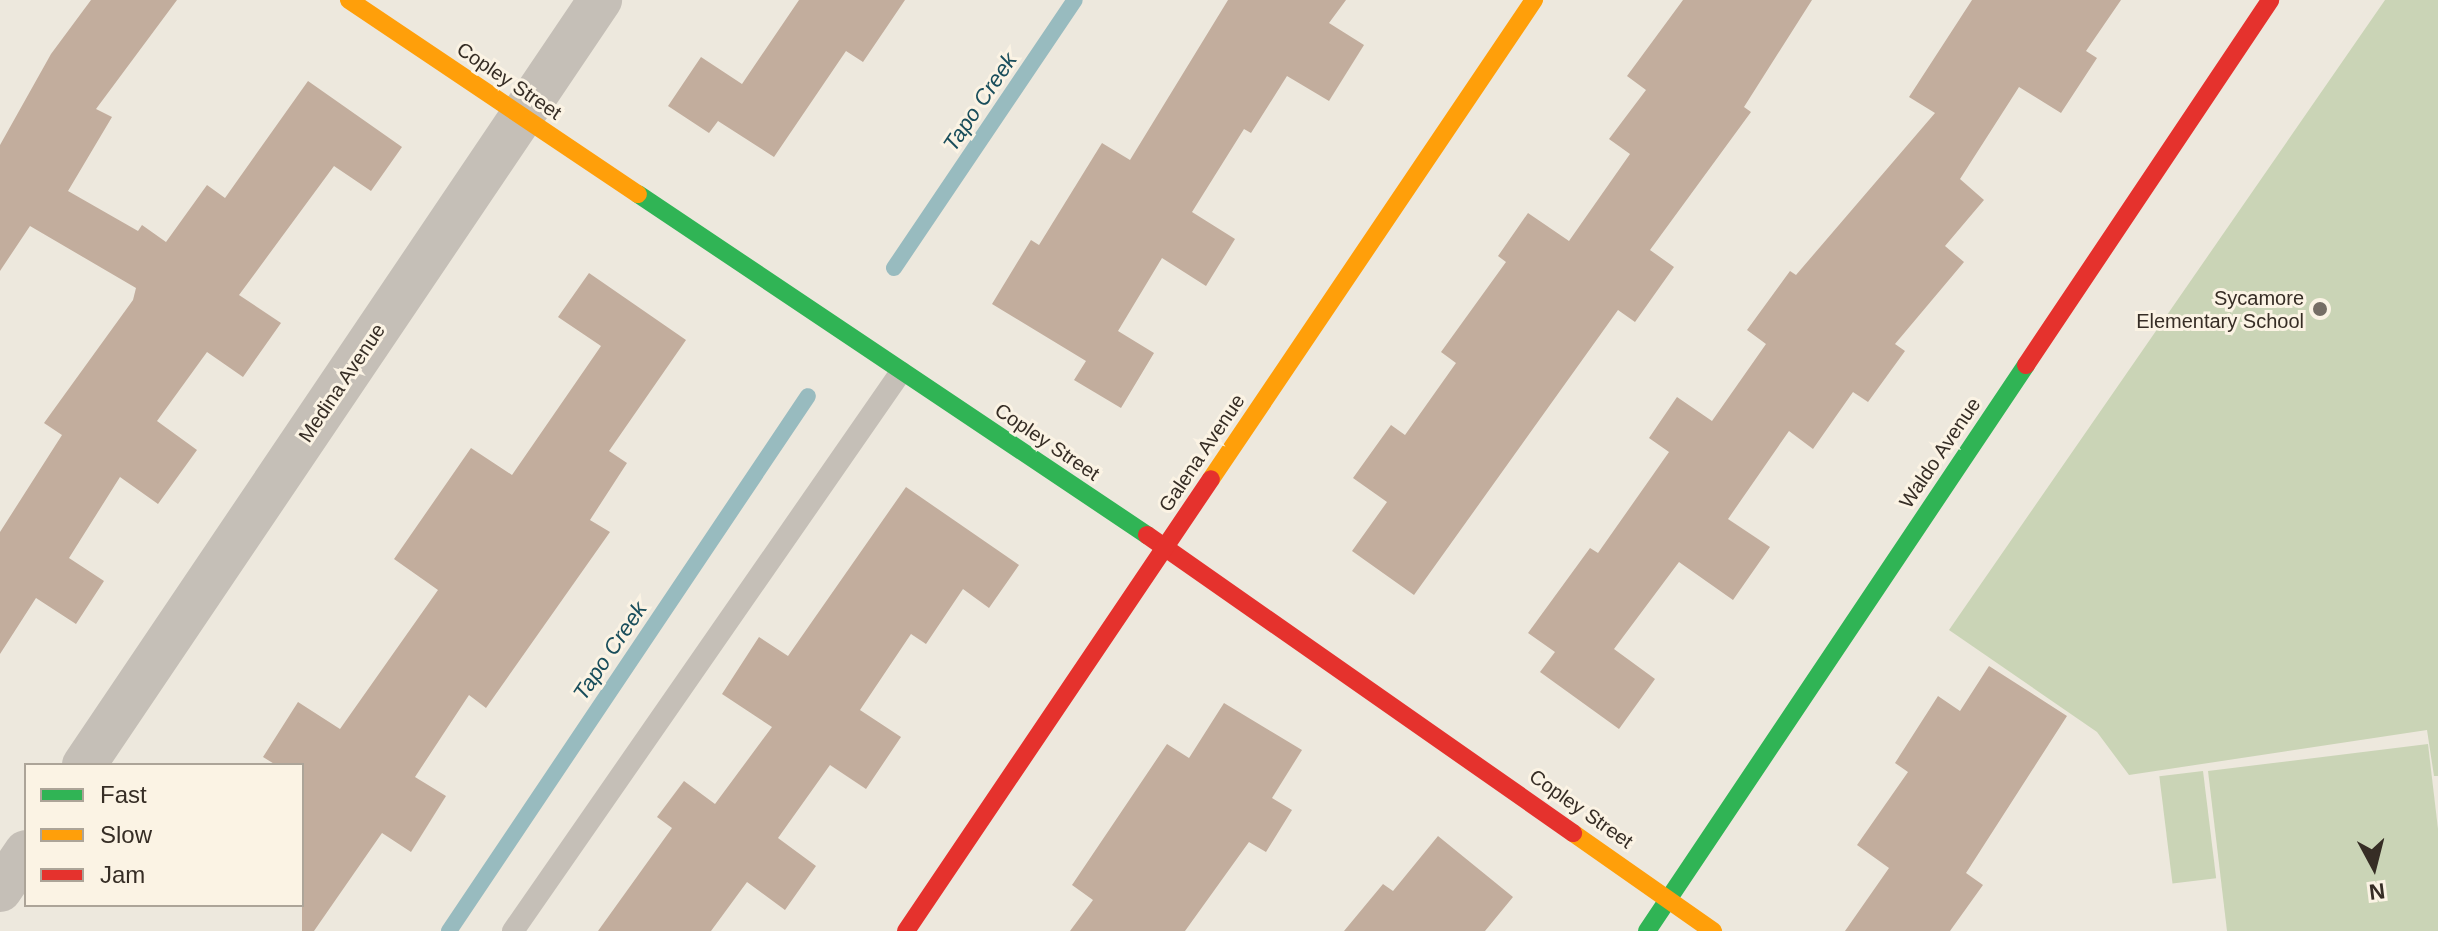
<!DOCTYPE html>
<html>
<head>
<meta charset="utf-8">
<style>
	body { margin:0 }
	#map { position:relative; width:2438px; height:931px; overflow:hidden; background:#ede8dd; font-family:Helvetica,sans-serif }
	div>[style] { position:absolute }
	.green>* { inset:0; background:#cad4b6; transform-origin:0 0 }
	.stream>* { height:16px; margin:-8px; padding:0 8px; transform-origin:8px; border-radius:8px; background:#98bbbf }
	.building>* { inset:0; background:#c2ad9d }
	.lane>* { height:22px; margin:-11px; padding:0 11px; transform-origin:11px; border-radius:11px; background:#c5bfb7 }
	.street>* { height:44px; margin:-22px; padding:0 22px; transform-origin:22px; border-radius:22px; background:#c5bfb7 }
	.fast>* { height:18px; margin:-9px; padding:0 9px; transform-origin:9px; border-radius:9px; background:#30b455 }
	.slow>* { height:18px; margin:-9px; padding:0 9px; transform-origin:9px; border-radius:9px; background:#ff9f0a }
	.jam>* { height:18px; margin:-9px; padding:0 9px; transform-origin:9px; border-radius:9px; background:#e5322d }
	.dots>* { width:22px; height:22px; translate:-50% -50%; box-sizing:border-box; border:4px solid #fbf3e4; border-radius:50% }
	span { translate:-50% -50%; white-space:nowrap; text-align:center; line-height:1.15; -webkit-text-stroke:6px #fbf3e4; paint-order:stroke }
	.street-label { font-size:20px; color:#362d25 }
	.poi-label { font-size:20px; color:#362d25 }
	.right { translate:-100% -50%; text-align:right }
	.water-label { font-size:22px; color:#184d5b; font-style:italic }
	.legend { position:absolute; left:24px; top:763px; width:280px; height:144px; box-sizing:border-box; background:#fbf3e4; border:2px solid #aca498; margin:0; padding:10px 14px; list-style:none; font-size:24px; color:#362d25 }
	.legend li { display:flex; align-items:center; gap:16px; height:40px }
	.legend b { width:40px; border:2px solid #aca498 }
	.north { position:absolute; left:2334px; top:827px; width:80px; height:80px; -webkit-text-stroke:6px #fbf3e4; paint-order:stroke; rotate:173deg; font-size:22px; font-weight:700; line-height:32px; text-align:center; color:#362d25 }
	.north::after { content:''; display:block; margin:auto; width:28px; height:36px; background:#362d25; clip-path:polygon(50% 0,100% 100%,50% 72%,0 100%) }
</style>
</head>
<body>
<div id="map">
	<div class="green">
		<i style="clip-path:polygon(2385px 0,2438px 0,2438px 776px,2434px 776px,2427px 730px,2129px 775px,2097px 732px,1949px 630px)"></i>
		<i style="clip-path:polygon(2428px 744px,2438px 829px,2438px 931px,2227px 931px,2208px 771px)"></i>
		<i style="left:2203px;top:771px;width:108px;height:44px;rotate:83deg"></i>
	</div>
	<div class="stream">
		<i style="left:894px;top:268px;width:323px;rotate:-56deg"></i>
		<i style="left:449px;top:931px;width:644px;rotate:-56.14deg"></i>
	</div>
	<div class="building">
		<i style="clip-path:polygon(91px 0,177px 0,96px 109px,112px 117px,68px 191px,138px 231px,142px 225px,166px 242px,207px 185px,225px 198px,308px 81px,402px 147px,371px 191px,334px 166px,239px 295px,281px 323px,243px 377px,207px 352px,157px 421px,197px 450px,158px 504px,120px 477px,69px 558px,104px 581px,76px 624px,36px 598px,0 654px,0 532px,62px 435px,44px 423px,133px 300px,136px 288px,30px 226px,0 271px,0 145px,51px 54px)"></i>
		<i style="clip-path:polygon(799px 0,905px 0,863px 62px,846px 51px,774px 157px,718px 121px,709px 133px,668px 106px,701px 57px,742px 84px)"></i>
		<i style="clip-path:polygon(1228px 0,1346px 0,1329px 23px,1364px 45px,1329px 101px,1287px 76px,1251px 133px,1244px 129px,1192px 212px,1235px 239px,1206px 286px,1162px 258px,1118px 331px,1154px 353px,1121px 408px,1074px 380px,1086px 361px,992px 304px,1031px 240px,1039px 245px,1102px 143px,1130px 160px)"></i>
		<i style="clip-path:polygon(1683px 0,1812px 0,1744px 107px,1751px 112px,1650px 250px,1674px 267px,1635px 322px,1618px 310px,1414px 595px,1352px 551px,1387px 502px,1353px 478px,1391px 425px,1405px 435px,1456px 363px,1441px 352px,1506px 262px,1498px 256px,1528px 213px,1569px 241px,1630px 154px,1609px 139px,1646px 90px,1627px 76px)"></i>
		<i style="clip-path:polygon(1972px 0,2121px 0,2086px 51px,2097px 58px,2061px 113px,2019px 87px,1960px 179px,1984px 200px,1945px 246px,1964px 262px,1895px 344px,1905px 351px,1868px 402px,1853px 392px,1813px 449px,1789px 431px,1728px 519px,1770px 547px,1733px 600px,1679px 562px,1614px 649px,1655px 679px,1619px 729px,1540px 672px,1555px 652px,1528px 633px,1590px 548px,1598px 553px,1669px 452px,1649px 438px,1677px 397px,1712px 421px,1766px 344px,1747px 330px,1790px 271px,1796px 275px,1935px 113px,1909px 97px)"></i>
		<i style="clip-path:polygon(589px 273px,686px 340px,609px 451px,627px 463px,590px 520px,610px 532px,486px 708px,469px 695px,415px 777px,446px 796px,411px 852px,382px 833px,314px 931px,302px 931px,302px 765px,276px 765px,263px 757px,298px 702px,340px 729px,438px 590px,394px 559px,471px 448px,512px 475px,601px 346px,558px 317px)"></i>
		<i style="clip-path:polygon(906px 487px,1019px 565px,989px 608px,963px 589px,926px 644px,911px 634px,860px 710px,901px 737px,866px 789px,830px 765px,778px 838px,816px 866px,785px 910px,747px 882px,711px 931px,598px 931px,672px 828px,657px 817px,684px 781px,715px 804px,772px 727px,722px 694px,759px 637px,788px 656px)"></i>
		<i style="clip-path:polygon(1989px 666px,2067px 716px,1966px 873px,1983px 885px,1950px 931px,1845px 931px,1889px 868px,1857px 845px,1908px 772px,1895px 763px,1938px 696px,1960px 711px)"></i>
		<i style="clip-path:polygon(1224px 703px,1302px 750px,1272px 798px,1292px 810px,1266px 852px,1249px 842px,1185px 931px,1070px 931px,1093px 900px,1072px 885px,1167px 744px,1189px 758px)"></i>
		<i style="clip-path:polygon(1438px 836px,1513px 897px,1485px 931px,1344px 931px,1383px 884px,1393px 891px)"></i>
	</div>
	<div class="lane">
		<i style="left:513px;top:931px;width:680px;rotate:-55.24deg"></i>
	</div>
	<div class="street">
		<i style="left:84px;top:765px;width:923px;rotate:-56deg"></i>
		<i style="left:0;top:890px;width:46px;rotate:-55.6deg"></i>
	</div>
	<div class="fast">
		<i style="left:638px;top:194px;width:613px;rotate:33.82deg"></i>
		<i style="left:1647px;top:931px;width:681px;rotate:-56.19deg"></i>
	</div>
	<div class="slow">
		<i style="left:349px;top:0;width:348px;rotate:33.9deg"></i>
		<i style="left:1211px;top:479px;width:578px;rotate:-56.01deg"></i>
		<i style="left:1573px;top:833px;width:171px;rotate:35deg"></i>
	</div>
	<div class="jam">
		<i style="left:2026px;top:365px;width:439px;rotate:-56.2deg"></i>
		<i style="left:1147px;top:535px;width:520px;rotate:34.97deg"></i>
		<i style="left:906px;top:931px;width:545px;rotate:-55.99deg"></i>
	</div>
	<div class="dots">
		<i style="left:2320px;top:309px;background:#766e65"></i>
	</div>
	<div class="street-label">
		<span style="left:509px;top:81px;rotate:34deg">Copley Street</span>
		<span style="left:342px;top:383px;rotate:-56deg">Medina Avenue</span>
		<span style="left:1047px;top:442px;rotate:34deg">Copley Street</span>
		<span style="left:1202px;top:453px;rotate:-56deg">Galena Avenue</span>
		<span style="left:1940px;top:453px;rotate:-56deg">Waldo Avenue</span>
		<span style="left:1581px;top:809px;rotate:35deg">Copley Street</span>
	</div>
	<div class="poi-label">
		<span class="right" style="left:2304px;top:310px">Sycamore<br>Elementary School</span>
	</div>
	<div class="water-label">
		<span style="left:980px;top:102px;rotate:-56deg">Tapo Creek</span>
		<span style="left:610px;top:651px;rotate:-56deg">Tapo Creek</span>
	</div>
	<ul class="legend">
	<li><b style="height:10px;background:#30b455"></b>Fast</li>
	<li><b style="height:10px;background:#ff9f0a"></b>Slow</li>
	<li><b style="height:10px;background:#e5322d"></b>Jam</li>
	</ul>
	<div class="north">N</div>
</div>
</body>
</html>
